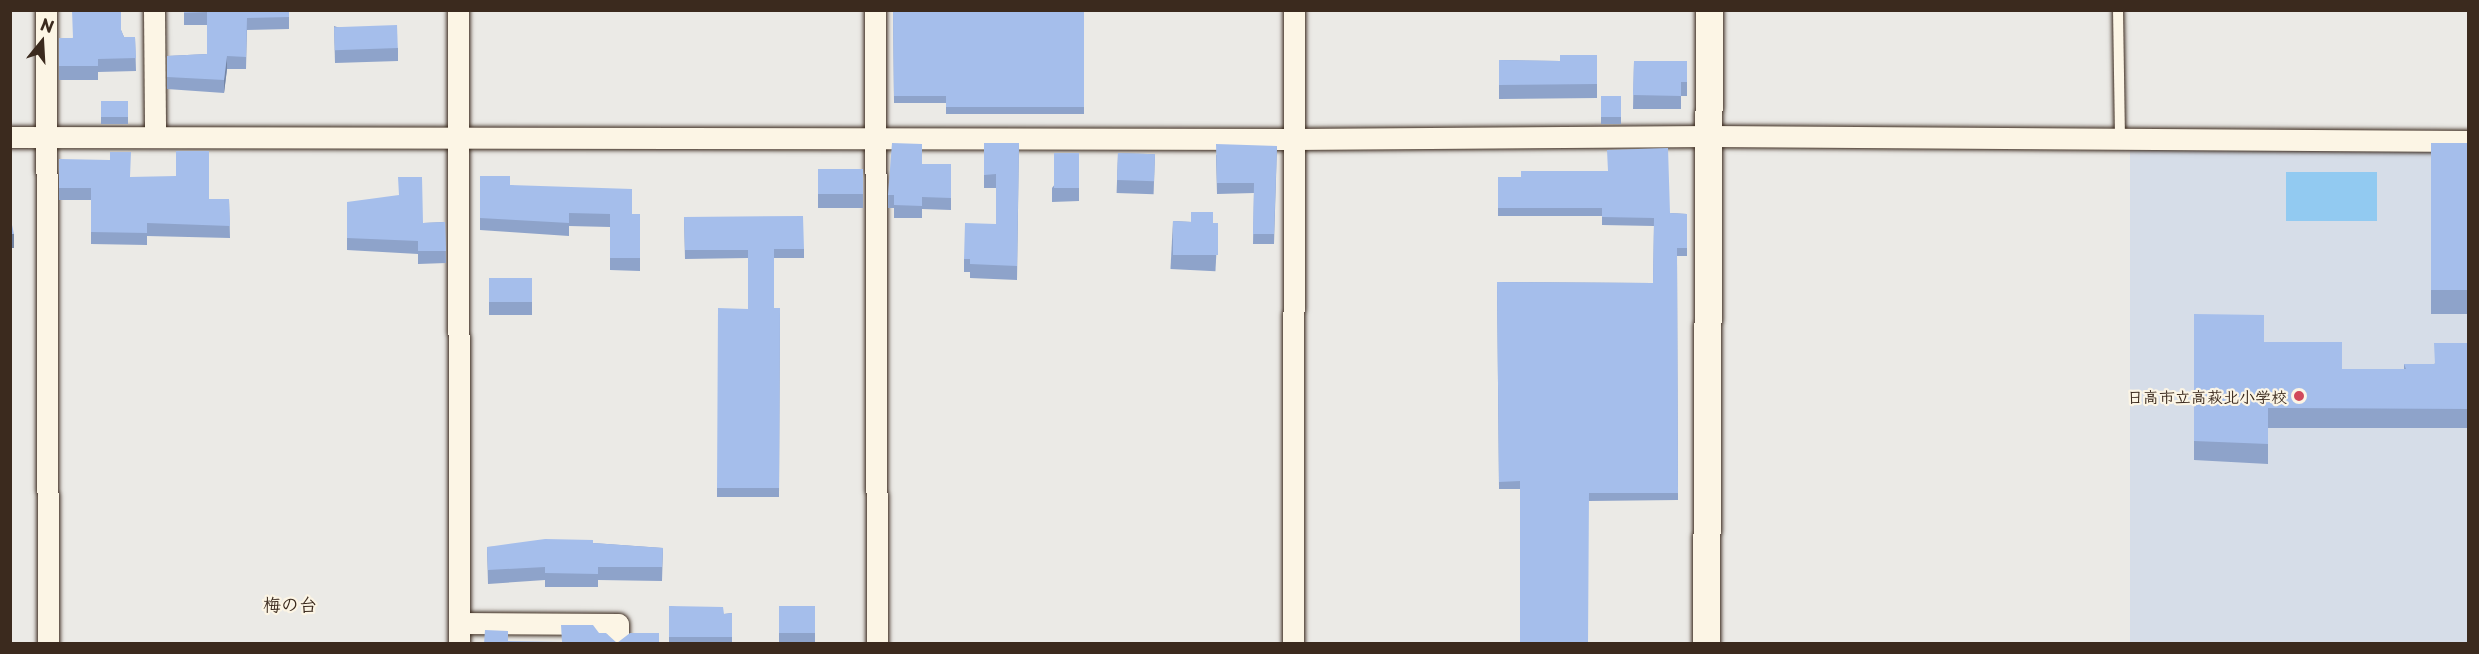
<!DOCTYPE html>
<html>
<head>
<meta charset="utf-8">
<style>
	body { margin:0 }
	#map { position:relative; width:2479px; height:654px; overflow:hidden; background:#ebeae6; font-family:"Playpen Sans","Klee One",sans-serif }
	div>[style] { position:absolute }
	.built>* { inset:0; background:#d6dde8; transform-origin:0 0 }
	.water>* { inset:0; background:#92caf1; transform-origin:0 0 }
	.roads { filter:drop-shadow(0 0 2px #3b2a1e) drop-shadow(0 0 2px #3b2a1e) }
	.service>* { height:10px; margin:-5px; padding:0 5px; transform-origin:5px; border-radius:5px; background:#fcf5e5 }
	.minor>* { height:21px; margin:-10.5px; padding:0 10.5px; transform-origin:10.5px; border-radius:10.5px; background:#fcf5e5 }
	.tertiary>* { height:27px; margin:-13.5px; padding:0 13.5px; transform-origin:13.5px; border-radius:13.5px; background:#fcf5e5 }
	.wall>* { inset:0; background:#8ea3ca; transform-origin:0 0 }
	.shaded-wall>* { inset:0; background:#7485a4; transform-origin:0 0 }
	.building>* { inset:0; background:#a5beeb; transform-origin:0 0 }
	.dots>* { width:16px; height:16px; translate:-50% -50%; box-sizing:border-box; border:3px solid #fcf5e5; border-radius:50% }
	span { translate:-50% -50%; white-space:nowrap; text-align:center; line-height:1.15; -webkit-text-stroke:4.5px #fcf5e5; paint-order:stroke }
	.poi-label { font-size:16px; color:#3b2a1e; font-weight:700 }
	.right { translate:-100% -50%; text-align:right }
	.neighbourhood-label { font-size:18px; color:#3b2a1e; font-weight:700 }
	.frame { position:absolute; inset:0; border:12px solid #3b2a1e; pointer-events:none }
	.north { position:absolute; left:12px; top:12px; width:60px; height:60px; -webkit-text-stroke:4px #fcf5e5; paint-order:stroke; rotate:18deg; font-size:16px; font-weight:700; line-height:24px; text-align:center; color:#3b2a1e }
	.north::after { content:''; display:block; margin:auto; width:21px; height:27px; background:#3b2a1e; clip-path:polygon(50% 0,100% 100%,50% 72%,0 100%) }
</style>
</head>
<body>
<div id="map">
	<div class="built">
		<i style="left:2130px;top:148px;width:338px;height:496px"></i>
	</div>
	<div class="water">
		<i style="left:2286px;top:172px;width:91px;height:49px"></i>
	</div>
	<div class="roads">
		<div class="service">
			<i style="left:2118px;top:10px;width:129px;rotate:89.1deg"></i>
		</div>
		<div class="minor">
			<i style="left:46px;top:10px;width:634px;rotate:89.82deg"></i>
			<i style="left:154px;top:10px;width:126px;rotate:89.5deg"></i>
			<i style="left:458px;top:10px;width:634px;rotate:89.91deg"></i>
			<i style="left:875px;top:10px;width:634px;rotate:89.82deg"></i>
			<i style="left:10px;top:137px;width:1284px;rotate:0.09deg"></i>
			<i style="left:1294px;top:139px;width:416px;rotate:-0.4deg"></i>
			<i style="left:1710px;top:136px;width:758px;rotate:0.38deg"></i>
			<i style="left:459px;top:623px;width:159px;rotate:0.4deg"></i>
			<i style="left:618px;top:624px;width:20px;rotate:90deg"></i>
			<i style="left:1293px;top:644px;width:634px;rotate:-89.91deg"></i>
		</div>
		<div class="tertiary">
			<i style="left:1706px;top:644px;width:634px;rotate:-89.73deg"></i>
		</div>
	</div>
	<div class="wall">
		<i style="clip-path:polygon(184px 10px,289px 10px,289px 29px,247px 30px,246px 69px,227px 69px,224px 93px,167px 89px,167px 56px,207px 54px,207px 25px,184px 25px)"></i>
		<i style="clip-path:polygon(893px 10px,1084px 10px,1084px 114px,946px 114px,946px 103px,894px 103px)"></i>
		<i style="clip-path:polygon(334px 26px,398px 48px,398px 61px,335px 63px)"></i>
		<i style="clip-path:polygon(121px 30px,124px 37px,135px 37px,136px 71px,98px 72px,98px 80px,59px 80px,59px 38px,72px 38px)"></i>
		<i style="clip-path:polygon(1597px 55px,1597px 98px,1499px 99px,1499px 60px,1560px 61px)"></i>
		<i style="clip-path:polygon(1634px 61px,1687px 61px,1687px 96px,1681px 96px,1681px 109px,1633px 109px)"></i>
		<i style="left:1601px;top:96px;width:20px;height:28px"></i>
		<i style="left:128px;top:101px;width:23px;height:27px;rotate:90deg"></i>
		<i style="clip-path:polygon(984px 143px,1019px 143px,1017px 280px,970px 278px,970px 272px,964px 272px,964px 259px,996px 224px,996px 188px,984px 188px)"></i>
		<i style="left:2431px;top:143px;width:38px;height:171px"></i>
		<i style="clip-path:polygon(1277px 146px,1274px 244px,1253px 244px,1254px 193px,1217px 194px,1216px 155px)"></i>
		<i style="clip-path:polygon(1079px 153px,1079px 201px,1052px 202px,1052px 188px)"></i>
		<i style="left:1118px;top:153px;width:37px;height:40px;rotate:2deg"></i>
		<i style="clip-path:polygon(59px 159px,130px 177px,209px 199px,229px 199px,230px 238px,147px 236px,147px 245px,91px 244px,91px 200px,59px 200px)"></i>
		<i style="clip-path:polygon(922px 164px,951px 164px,951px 210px,922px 209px,922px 218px,894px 218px,894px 208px,888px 208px,888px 195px)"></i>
		<i style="left:818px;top:169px;width:45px;height:39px"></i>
		<i style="clip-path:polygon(480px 176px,510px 185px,632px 214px,640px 214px,640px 271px,610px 270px,610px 227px,569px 226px,569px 236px,480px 230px)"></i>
		<i style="clip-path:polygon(1498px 177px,1670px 213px,1687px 214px,1687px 256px,1677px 256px,1678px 500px,1589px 501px,1520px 489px,1499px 489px,1497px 282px,1653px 283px,1654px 226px,1602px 225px,1602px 216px,1498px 216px)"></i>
		<i style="clip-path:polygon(347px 202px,423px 223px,445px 222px,446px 263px,418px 264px,418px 254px,347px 250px)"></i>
		<i style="clip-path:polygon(684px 217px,804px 249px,804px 258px,774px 258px,774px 308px,780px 308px,779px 497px,717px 497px,717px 488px,748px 309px,748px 258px,685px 259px)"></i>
		<i style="left:1173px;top:221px;width:45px;height:48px;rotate:3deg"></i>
		<i style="left:489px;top:278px;width:43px;height:37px"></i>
		<i style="clip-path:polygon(2194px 314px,2264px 342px,2342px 369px,2404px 369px,2404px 364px,2434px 364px,2469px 343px,2469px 428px,2268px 428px,2268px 464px,2194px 460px)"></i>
		<i style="clip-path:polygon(593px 543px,663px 548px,662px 581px,598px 580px,598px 587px,545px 587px,545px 580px,488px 584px,487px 547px)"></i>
		<i style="clip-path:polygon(669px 606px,724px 614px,732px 613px,732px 644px,669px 644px)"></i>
		<i style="left:779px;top:606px;width:36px;height:38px"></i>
	</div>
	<div class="shaded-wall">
		<i style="clip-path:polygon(227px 56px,227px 69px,224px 93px,224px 80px)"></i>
		<i style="left:10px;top:234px;width:4px;height:14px"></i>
	</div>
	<div class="building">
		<i style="clip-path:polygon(72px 10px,121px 10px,121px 30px,124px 37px,135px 37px,136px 58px,98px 59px,98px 66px,59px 66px,59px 38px,73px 38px)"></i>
		<i style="clip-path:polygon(184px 10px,289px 10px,289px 17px,247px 18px,246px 57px,227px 56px,224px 80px,167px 77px,167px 56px,207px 54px,207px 12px,184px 13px)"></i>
		<i style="clip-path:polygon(893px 10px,1084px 10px,1084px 107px,946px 107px,946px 96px,894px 96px)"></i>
		<i style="left:397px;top:25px;width:23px;height:63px;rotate:88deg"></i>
		<i style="clip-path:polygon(1560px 55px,1597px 55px,1597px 84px,1499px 85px,1499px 60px,1560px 61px)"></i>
		<i style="clip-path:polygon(1634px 61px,1687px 61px,1687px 82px,1681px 82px,1681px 96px,1633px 95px)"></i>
		<i style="left:1601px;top:96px;width:20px;height:21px"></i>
		<i style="left:128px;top:101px;width:16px;height:27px;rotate:90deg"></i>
		<i style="clip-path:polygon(892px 143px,922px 144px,922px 164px,951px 164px,951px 198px,922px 197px,922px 206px,894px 205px,894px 195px,888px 195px)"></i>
		<i style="clip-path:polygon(984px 143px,1019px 143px,1017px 266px,970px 264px,970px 259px,964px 259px,965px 223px,996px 224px,996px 174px,984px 175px)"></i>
		<i style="left:2431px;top:143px;width:38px;height:147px"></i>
		<i style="clip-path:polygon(1216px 144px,1277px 146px,1274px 234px,1253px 234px,1254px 183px,1217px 183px)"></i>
		<i style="clip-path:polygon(1668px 148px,1670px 213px,1687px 214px,1687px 248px,1677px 248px,1678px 493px,1589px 493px,1588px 644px,1520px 644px,1520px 481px,1499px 482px,1497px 282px,1653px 283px,1654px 218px,1602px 217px,1602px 208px,1498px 208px,1498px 177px,1521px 177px,1521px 171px,1608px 171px,1607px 150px)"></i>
		<i style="clip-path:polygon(176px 151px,209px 151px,209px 199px,229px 199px,230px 226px,147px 223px,147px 233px,91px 232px,91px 188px,59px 188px,59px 159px,110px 160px,110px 152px,131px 152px,130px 177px,176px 176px)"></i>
		<i style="left:1054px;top:153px;width:25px;height:35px"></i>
		<i style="left:1118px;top:153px;width:37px;height:27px;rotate:2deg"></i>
		<i style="left:818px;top:169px;width:45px;height:25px"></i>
		<i style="clip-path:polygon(480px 176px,510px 176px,510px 185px,632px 189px,632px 214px,640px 214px,640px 258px,610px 258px,610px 214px,569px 213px,569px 223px,480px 218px)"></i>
		<i style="clip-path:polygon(398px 177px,422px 177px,423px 223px,445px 222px,446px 251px,418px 251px,418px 241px,347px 238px,347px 202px,399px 195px)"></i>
		<i style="clip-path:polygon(1191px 212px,1213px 212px,1213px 223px,1218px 223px,1218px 255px,1173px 255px,1173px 221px,1191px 222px)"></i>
		<i style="clip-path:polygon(10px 216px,14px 234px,10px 234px)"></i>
		<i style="clip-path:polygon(803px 216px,804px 249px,774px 249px,774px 308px,780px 308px,779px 488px,717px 488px,718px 308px,748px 309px,748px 250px,685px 250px,684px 217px)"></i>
		<i style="left:489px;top:278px;width:43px;height:24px"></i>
		<i style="clip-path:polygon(2194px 314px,2264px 315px,2264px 342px,2342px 342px,2342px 369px,2406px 369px,2404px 364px,2435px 364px,2434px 343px,2469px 343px,2469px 409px,2268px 408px,2268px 444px,2194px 441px)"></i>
		<i style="clip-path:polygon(545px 539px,593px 540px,593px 543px,663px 548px,662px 567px,598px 567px,598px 574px,545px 573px,545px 567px,488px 570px,487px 547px)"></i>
		<i style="clip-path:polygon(669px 606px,723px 607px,724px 614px,732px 613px,732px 637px,669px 637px)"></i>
		<i style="left:779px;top:606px;width:36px;height:27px"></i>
		<i style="clip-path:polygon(561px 625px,593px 625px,599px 633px,606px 633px,617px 643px,630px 633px,659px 633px,659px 644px,484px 644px,485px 630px,508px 631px,508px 641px,562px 642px)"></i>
	</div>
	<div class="dots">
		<i style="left:2299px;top:396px;background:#d1495b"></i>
	</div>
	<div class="poi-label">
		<span class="right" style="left:2287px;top:396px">日高市立高萩北小学校</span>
	</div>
	<div class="neighbourhood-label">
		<span style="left:290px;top:604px">梅の台</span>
	</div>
	<div class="frame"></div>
	<div class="north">N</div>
</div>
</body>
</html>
